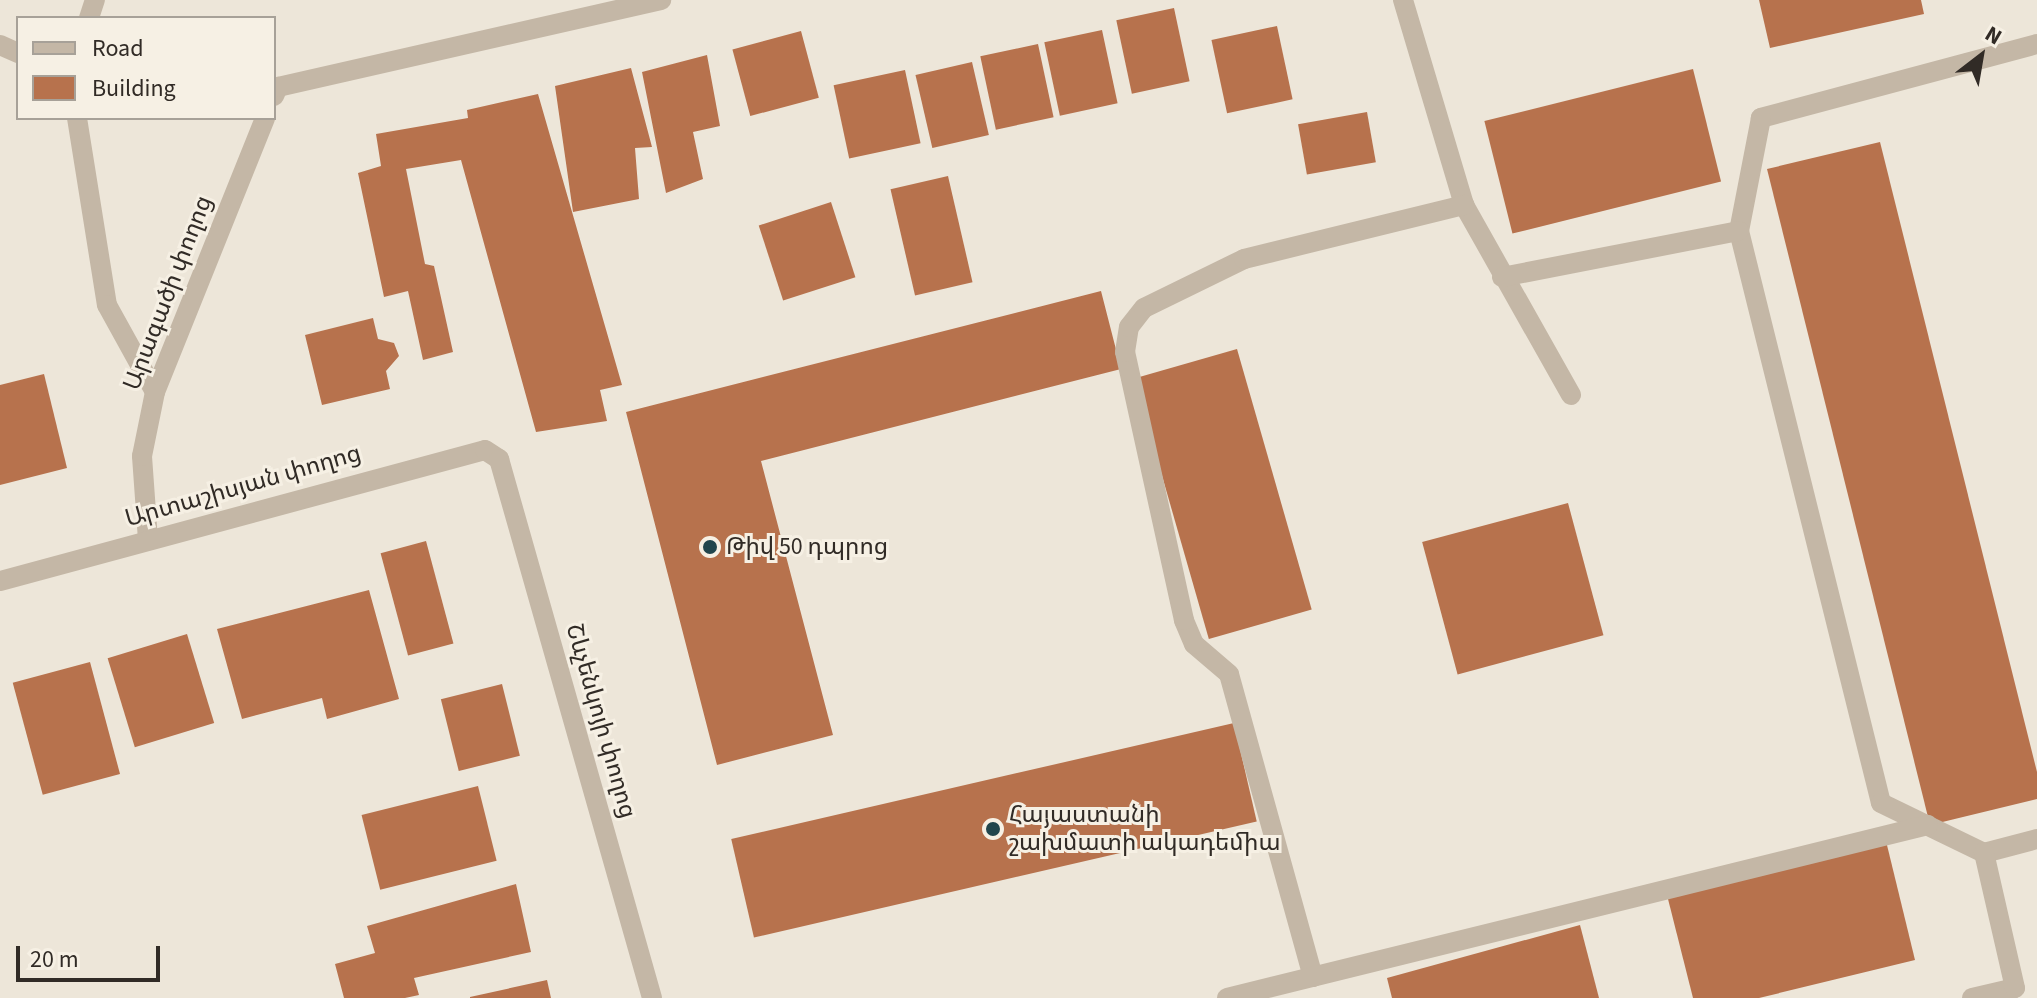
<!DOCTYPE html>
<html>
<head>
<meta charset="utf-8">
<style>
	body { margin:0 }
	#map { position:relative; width:2037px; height:998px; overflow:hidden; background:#ede6d9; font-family:"Source Sans 3","Noto Sans Armenian",sans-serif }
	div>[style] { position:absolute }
	.building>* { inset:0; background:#b7724d; transform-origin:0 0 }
	.service>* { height:20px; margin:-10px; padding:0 10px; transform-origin:10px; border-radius:10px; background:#c4b7a6 }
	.tertiary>* { height:20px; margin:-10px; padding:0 10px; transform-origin:10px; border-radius:10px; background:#c4b7a6 }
	.dots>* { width:22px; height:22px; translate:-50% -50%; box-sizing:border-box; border:4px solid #f6f0e4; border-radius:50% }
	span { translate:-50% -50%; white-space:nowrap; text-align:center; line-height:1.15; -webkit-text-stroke:6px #f6f0e4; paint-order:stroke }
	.street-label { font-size:24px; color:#312b26 }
	.poi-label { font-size:24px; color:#312b26 }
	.left { translate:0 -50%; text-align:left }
	.legend { position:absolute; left:16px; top:16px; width:260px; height:104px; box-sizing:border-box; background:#f6f0e4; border:2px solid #a7a198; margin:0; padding:10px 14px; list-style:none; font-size:24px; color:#312b26 }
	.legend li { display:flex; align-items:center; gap:16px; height:40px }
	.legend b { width:40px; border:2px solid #a7a198 }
	.north { position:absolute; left:1941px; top:16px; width:80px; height:80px; -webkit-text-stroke:6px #f6f0e4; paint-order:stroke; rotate:31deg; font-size:22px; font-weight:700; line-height:32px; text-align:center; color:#312b26 }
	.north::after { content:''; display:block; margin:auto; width:28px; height:36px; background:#312b26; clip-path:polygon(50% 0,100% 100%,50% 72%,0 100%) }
	.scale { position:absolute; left:16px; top:946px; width:144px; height:36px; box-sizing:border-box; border:4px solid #312b26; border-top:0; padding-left:10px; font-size:24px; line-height:28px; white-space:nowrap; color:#312b26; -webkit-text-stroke:6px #f6f0e4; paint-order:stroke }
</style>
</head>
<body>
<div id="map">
	<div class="building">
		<i style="clip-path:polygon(1759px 0,1921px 0,1924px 14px,1770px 48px)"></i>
		<i style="left:1174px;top:8px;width:75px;height:59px;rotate:78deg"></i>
		<i style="left:1277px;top:26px;width:75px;height:67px;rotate:78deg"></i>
		<i style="left:1102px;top:30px;width:75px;height:59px;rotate:78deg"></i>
		<i style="left:801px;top:31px;width:69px;height:71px;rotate:75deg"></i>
		<i style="left:1038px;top:44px;width:75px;height:59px;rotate:78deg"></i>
		<i style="clip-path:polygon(707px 55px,720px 126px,693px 132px,703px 179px,666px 193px,642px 72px)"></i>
		<i style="left:972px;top:62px;width:75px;height:58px;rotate:77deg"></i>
		<i style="clip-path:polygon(631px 68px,652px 147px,635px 148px,639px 199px,573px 212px,555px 86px)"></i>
		<i style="left:1693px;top:69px;width:116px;height:215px;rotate:76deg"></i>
		<i style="left:905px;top:70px;width:75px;height:73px;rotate:78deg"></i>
		<i style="clip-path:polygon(538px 94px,622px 385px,600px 390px,607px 421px,536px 432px,461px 160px,406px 169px,425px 264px,434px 266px,453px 352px,423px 360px,408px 291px,384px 297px,358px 173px,381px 166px,376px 134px,468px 118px,467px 110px)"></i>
		<i style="left:1367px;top:112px;width:51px;height:70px;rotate:80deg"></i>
		<i style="clip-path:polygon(1880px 142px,2037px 772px,2037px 799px,1930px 825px,1767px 169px)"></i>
		<i style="left:948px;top:176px;width:109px;height:59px;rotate:77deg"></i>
		<i style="left:831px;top:202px;width:79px;height:76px;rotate:72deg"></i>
		<i style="clip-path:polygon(1101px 291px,1121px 369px,761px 461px,833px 735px,717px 765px,626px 412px)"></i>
		<i style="clip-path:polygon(373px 318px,378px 339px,394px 343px,399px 356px,386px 371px,390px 389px,322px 405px,305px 335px)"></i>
		<i style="left:1237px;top:349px;width:271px;height:107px;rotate:74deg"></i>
		<i style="clip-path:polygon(44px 374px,67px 468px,0 485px,0 385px)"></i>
		<i style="left:1568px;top:503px;width:137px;height:151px;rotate:75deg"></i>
		<i style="left:426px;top:541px;width:106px;height:47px;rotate:75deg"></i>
		<i style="clip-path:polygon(369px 590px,399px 699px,327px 719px,322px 698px,242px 719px,217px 629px)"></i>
		<i style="left:187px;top:634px;width:93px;height:83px;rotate:73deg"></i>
		<i style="left:90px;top:662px;width:116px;height:80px;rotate:75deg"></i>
		<i style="left:502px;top:684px;width:74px;height:63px;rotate:76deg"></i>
		<i style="left:1234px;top:723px;width:101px;height:516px;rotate:77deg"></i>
		<i style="left:478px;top:786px;width:77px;height:120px;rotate:76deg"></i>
		<i style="clip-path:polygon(1886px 841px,1915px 960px,1759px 998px,1693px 998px,1667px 895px)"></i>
		<i style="clip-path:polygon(516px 884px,531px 952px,414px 978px,419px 995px,405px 998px,344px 998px,335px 964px,375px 953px,367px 926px)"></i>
		<i style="clip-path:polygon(1580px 925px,1599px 998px,1392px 998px,1387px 978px)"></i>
		<i style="clip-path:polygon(547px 980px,551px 998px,470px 998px,470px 997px)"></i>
	</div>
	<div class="service">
		<i style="left:1403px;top:0;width:214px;rotate:73.4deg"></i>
		<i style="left:1464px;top:205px;width:218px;rotate:60.6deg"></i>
		<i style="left:89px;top:18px;width:19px;rotate:-72deg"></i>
		<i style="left:2037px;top:44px;width:286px;rotate:165deg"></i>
		<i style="left:1761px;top:118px;width:115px;rotate:101deg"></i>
		<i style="left:1739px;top:231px;width:589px;rotate:76.06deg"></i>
		<i style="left:1881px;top:803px;width:114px;rotate:25.9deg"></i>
		<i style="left:1984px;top:853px;width:55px;rotate:-14.8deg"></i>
		<i style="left:0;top:45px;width:20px;rotate:24deg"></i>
		<i style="left:77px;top:118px;width:189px;rotate:80.9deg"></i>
		<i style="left:107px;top:305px;width:99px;rotate:61.1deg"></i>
		<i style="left:1502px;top:277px;width:241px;rotate:-11deg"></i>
		<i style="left:1313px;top:977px;width:314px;rotate:-105.5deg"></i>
		<i style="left:1229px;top:674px;width:46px;rotate:-139.4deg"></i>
		<i style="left:1194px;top:644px;width:26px;rotate:-113deg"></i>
		<i style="left:1184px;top:620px;width:274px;rotate:-102.4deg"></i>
		<i style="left:1125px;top:352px;width:25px;rotate:-81deg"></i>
		<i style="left:1129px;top:327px;width:24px;rotate:-52deg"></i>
		<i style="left:1144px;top:308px;width:111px;rotate:-26.1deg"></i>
		<i style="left:1244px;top:259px;width:227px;rotate:-13.8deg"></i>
		<i style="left:1227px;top:998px;width:722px;rotate:-13.86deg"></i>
		<i style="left:1972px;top:998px;width:44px;rotate:-13.1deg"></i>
		<i style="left:2015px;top:988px;width:139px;rotate:-102.9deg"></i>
	</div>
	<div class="tertiary">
		<i style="left:274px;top:96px;width:10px;rotate:-66deg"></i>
		<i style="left:278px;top:87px;width:393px;rotate:-12.8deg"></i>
		<i style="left:148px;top:540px;width:84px;rotate:-94.1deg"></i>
		<i style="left:142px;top:456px;width:65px;rotate:-78.5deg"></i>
		<i style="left:155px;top:392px;width:295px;rotate:-68.1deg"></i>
		<i style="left:0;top:581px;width:502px;rotate:-15.12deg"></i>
		<i style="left:485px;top:450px;width:17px;rotate:33deg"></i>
		<i style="left:499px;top:459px;width:560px;rotate:74.15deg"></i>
	</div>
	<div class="dots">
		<i style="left:710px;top:547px;background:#21464d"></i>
		<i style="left:993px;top:829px;background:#21464d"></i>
	</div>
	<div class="street-label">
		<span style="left:168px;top:293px;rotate:-69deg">Արագածի փողոց</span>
		<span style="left:243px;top:486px;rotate:-16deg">Արտաշիսյան փողոց</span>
		<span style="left:601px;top:721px;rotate:74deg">Շևչենկոյի փողոց</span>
	</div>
	<div class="poi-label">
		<span class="left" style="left:726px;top:547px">Թիվ 50 դպրոց</span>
		<span class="left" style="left:1009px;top:829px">Հայաստանի<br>շախմատի ակադեմիա</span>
	</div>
	<ul class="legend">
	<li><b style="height:10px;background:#c4b7a6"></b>Road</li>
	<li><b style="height:22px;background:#b7724d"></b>Building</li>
	</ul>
	<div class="north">N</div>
	<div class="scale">20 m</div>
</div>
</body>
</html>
